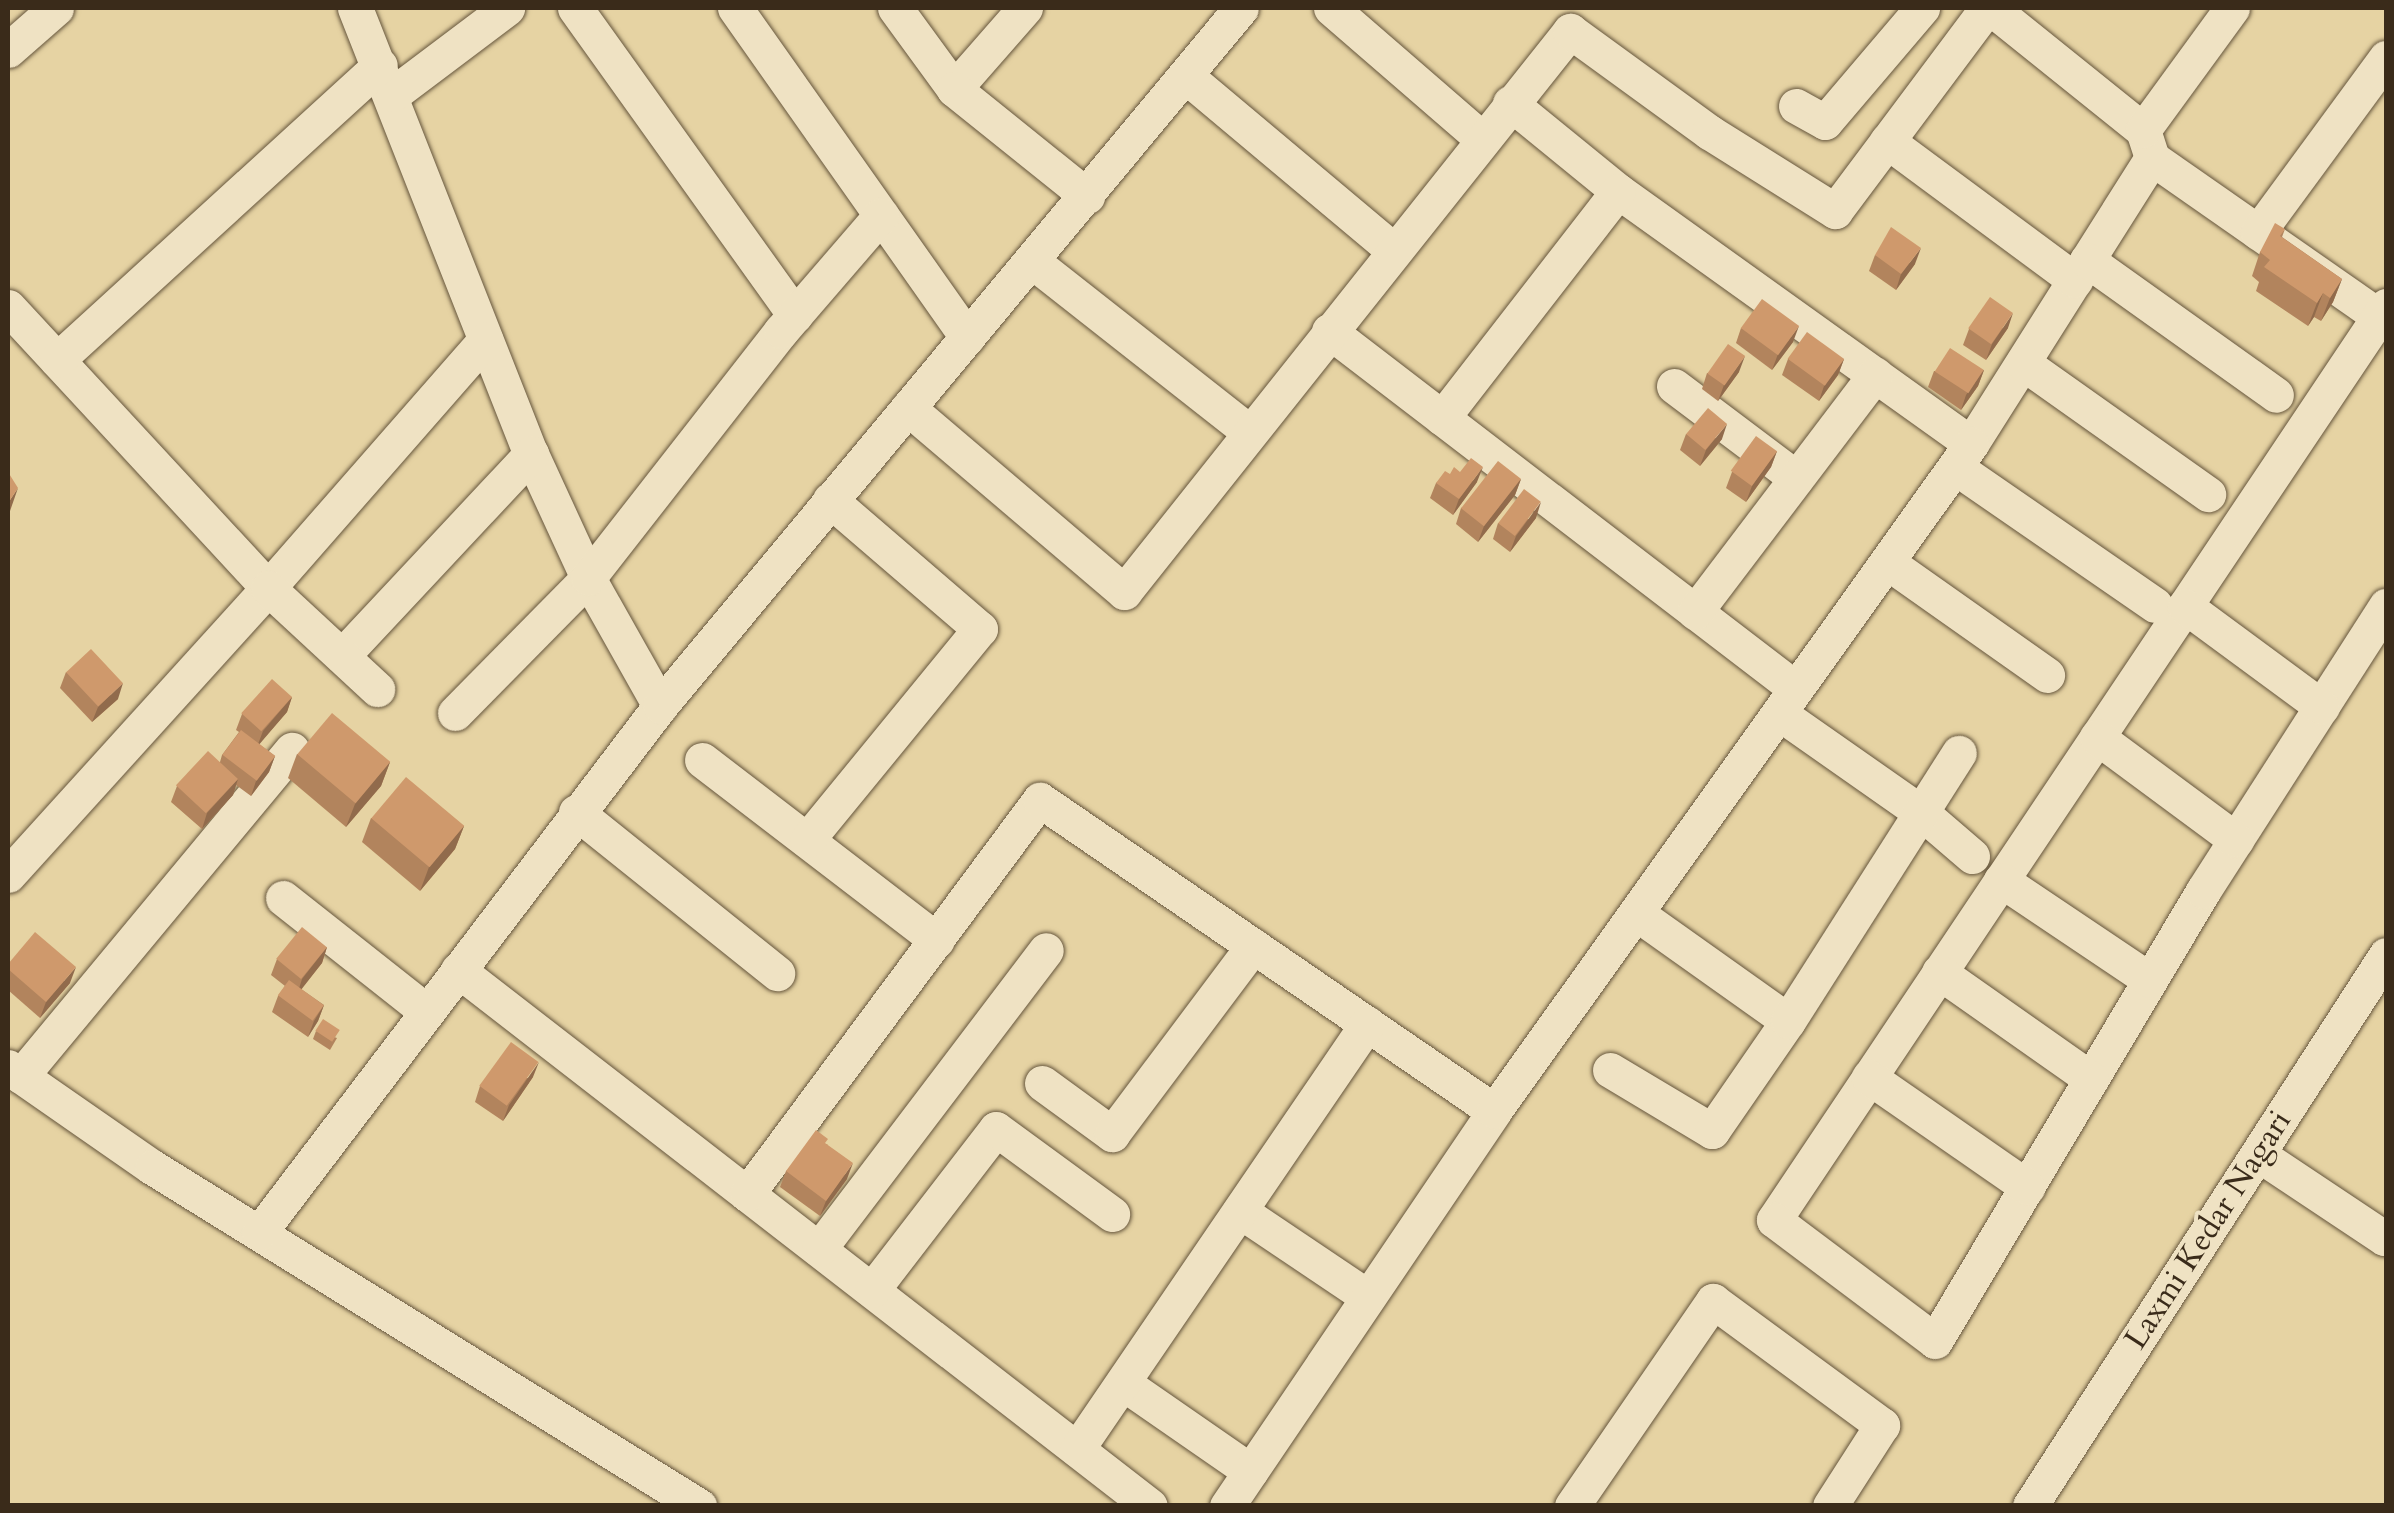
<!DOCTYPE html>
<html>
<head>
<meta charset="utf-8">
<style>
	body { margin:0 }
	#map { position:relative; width:2394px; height:1513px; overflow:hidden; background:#e6d3a3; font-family:Cardo,serif }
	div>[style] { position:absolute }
	.roads { filter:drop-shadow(0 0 2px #65553c) drop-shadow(0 0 2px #65553c) }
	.minor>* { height:35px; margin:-17.5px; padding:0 17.5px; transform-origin:17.5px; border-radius:17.5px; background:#efe2c3 }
	.wall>* { inset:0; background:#b2845d }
	.shaded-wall>* { inset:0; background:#916b4c }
	.building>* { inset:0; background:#cf996c; transform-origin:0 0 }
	span { translate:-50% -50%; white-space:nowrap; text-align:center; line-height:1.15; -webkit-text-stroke:8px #efe2c3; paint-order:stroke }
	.street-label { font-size:32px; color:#3a2b1a }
	.frame { position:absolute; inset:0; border:10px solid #3a2b1a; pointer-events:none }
</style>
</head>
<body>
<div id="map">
	<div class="roads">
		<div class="minor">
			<i style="left:355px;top:8px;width:479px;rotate:68.5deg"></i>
			<i style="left:531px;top:454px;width:136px;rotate:65.3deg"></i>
			<i style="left:588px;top:578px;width:147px;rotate:60.6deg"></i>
			<i style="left:575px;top:8px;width:378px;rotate:54.4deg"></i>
			<i style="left:735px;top:8px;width:403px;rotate:54.8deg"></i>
			<i style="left:895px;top:8px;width:100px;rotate:53.9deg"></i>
			<i style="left:954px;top:89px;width:108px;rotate:-48.8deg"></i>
			<i style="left:1331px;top:8px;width:198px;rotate:40.9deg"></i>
			<i style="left:1991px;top:8px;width:195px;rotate:38.8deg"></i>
			<i style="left:2143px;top:130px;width:29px;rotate:72deg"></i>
			<i style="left:2152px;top:158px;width:285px;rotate:34.9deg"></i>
			<i style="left:8px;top:50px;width:64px;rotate:-41.2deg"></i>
			<i style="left:1187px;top:77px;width:269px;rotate:40deg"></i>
			<i style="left:954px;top:89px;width:171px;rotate:38.8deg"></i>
			<i style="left:393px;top:94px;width:143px;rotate:-37deg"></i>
			<i style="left:1510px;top:103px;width:139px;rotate:39.2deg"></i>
			<i style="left:1618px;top:191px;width:434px;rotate:35.6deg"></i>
			<i style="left:1971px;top:444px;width:338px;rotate:-57.7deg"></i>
			<i style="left:1796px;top:106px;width:33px;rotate:29deg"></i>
			<i style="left:1825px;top:122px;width:150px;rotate:-49.6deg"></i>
			<i style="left:2143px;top:130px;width:151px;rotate:-53.9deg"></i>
			<i style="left:1887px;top:141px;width:234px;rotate:36.5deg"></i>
			<i style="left:2258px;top:232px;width:216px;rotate:-53.7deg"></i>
			<i style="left:2087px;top:260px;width:232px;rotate:35.5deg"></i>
			<i style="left:1032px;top:261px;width:276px;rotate:38.2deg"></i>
			<i style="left:2386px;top:306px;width:1100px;rotate:123.81deg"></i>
			<i style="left:1774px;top:1220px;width:201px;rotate:36.9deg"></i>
			<i style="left:1935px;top:1341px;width:524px;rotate:-59.22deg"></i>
			<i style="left:2203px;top:891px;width:339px;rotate:-57.3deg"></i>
			<i style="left:8px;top:307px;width:383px;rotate:47.2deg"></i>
			<i style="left:268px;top:588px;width:330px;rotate:-48.8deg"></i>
			<i style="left:1329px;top:331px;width:588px;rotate:37.47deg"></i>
			<i style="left:57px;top:360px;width:437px;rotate:-42.4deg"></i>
			<i style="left:2023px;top:363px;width:227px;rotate:35.3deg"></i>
			<i style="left:1674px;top:386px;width:153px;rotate:37deg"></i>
			<i style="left:908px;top:408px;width:284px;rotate:40.4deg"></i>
			<i style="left:1124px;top:592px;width:717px;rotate:-51.51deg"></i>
			<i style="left:1570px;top:31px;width:172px;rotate:36deg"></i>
			<i style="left:1709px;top:132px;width:149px;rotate:32.1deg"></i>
			<i style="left:1835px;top:211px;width:254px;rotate:-53.2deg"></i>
			<i style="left:1442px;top:418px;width:287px;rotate:-52.2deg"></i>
			<i style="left:1955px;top:467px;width:243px;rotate:34.6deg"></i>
			<i style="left:1887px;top:562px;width:196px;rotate:35.2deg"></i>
			<i style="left:2185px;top:606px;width:170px;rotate:36.4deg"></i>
			<i style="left:1695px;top:612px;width:298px;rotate:-52.8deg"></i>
			<i style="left:342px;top:656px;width:277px;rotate:-46.9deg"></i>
			<i style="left:455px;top:713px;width:190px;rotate:-45.4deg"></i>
			<i style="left:588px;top:578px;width:313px;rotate:-52deg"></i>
			<i style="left:781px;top:331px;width:153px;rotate:-49.2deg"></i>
			<i style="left:1779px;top:713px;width:174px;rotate:35deg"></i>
			<i style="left:1922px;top:813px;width:66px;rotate:40.7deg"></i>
			<i style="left:2097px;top:737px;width:173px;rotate:36.5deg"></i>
			<i style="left:702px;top:760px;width:296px;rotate:37.5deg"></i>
			<i style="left:576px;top:812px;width:258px;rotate:38.7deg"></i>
			<i style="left:807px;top:840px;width:273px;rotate:-50.7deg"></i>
			<i style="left:980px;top:629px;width:198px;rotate:-139.3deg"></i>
			<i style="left:8px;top:875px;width:387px;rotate:-47.8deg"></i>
			<i style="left:268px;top:588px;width:149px;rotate:42.8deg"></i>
			<i style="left:2001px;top:880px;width:179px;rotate:33.9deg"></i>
			<i style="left:283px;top:898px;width:182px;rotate:38.3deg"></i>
			<i style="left:1636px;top:913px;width:186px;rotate:35.4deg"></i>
			<i style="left:458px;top:970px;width:875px;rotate:37.76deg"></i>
			<i style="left:1939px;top:972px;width:186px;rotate:35.1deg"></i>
			<i style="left:8px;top:1067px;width:175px;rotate:34.8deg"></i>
			<i style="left:152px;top:1167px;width:644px;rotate:31.79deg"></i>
			<i style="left:1610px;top:1070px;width:119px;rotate:30.9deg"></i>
			<i style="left:1712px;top:1131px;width:134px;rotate:-55.4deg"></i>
			<i style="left:1788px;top:1021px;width:318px;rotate:-57.5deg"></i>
			<i style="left:21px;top:1076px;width:424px;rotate:-50.3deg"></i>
			<i style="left:1869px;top:1077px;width:193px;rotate:34.8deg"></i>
			<i style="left:1042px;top:1083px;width:87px;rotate:36.1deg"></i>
			<i style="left:1112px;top:1134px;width:235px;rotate:-53.1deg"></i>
			<i style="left:2258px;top:1154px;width:151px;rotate:33.7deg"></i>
			<i style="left:2384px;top:1238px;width:4px;rotate:-63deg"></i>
			<i style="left:747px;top:1194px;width:491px;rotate:-53.4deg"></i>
			<i style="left:1040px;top:800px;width:550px;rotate:34.41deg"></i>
			<i style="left:1240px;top:1211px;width:154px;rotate:33.9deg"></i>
			<i style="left:259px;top:1233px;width:662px;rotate:-52.73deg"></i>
			<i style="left:660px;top:706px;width:908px;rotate:-50.23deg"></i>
			<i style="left:819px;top:1249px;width:375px;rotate:-52.8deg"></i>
			<i style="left:872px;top:1290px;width:203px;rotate:-52.4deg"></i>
			<i style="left:996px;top:1129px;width:144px;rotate:36.2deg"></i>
			<i style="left:1123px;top:1383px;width:155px;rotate:34.7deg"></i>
			<i style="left:1077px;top:1449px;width:515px;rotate:-55.69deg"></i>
			<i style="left:1227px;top:1506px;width:477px;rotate:-55.9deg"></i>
			<i style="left:1494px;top:1111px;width:820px;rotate:-54.43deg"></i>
			<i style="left:1572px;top:1506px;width:249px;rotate:-55.5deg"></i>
			<i style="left:1713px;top:1301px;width:210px;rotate:36.3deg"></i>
			<i style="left:1882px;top:1425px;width:96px;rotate:122.7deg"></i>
			<i style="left:2030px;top:1506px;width:656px;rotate:-57.13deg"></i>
		</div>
	</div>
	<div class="wall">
		<i style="clip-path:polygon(2285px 229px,2282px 237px,2342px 279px,2333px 302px,2321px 321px,2314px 317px,2308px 326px,2256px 291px,2259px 282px,2252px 276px,2260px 252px)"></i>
		<i style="clip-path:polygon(1875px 255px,1915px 264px,1896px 290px,1869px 271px)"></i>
		<i style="clip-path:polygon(1741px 328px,1793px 342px,1772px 370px,1736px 343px)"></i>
		<i style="clip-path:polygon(2008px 328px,1986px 360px,1963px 345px,1969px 329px)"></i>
		<i style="clip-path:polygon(1788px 359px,1844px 359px,1838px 375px,1819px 401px,1782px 375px)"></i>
		<i style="clip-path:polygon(1984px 370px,1978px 386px,1961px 410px,1928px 387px,1934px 371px)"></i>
		<i style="clip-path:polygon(1739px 372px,1718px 401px,1702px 389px,1707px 373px)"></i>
		<i style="clip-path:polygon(1686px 434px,1722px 439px,1700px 466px,1680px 450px)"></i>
		<i style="clip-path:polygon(1777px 451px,1771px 467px,1746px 502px,1726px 488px,1732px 472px)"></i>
		<i style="clip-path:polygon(1450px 474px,1477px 482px,1453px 515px,1430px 498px,1436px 483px)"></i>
		<i style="clip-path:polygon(1521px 479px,1515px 495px,1478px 542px,1456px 524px,1461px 508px)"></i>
		<i style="clip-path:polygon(1536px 518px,1510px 552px,1493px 539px,1498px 523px)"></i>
		<i style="clip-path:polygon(66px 672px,118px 699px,92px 722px,60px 688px)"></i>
		<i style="clip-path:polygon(292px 697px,287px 712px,259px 744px,275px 756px,269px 772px,251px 796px,236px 785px,233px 795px,202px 829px,171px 802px,177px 786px,220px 762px,222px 755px,239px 732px,236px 730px,242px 714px)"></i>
		<i style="clip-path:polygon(297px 754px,390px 762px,381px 786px,346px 827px,288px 778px)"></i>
		<i style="clip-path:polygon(371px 818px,464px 826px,455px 849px,420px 891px,362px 842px)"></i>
		<i style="clip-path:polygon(327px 947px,322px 963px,301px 989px,324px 1005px,318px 1021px,308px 1037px,272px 1012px,278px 996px,285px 986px,271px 975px,277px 959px)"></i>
		<i style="clip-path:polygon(8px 964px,70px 983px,40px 1018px,8px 990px)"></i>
		<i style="clip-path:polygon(316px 1031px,337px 1038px,330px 1050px,313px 1039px)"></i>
		<i style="clip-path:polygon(533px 1077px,503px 1121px,475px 1102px,480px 1086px)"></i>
		<i style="clip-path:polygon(827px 1144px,847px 1179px,820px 1216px,780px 1187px,786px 1171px)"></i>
	</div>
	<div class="shaded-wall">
		<i style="clip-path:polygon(1921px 248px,1915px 264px,1896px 290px,1901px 274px)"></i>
		<i style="clip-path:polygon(2342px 279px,2333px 302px,2321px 321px,2330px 298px)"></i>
		<i style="clip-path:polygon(2323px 293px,2314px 317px,2308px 326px,2317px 303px)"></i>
		<i style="clip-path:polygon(2013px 313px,2008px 328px,1986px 360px,1992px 344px)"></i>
		<i style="clip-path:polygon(1799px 326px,1793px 342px,1772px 370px,1778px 354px)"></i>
		<i style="clip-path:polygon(1745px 356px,1739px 372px,1718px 401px,1724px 385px)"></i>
		<i style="clip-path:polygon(1844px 359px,1838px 375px,1819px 401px,1824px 386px)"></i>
		<i style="clip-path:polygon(1984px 370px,1978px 386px,1961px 410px,1966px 395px)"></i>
		<i style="clip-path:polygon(1727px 424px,1722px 439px,1700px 466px,1706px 450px)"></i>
		<i style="clip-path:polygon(1777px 451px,1771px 467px,1746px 502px,1752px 486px)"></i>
		<i style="clip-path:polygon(1483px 467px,1477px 482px,1453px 515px,1459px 499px)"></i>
		<i style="clip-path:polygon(1521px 479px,1515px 495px,1478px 542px,1484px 526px)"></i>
		<i style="clip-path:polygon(18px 488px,10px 511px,8px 514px,8px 503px)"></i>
		<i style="clip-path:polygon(1541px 502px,1536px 518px,1510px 552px,1516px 536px)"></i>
		<i style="clip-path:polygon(123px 683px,118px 699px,92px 722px,98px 707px)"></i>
		<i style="clip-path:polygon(292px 697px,287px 712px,257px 747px,263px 731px)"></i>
		<i style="clip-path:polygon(275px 756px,269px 772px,251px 796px,256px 781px)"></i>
		<i style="clip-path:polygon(390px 762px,381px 786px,346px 827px,355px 804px)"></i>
		<i style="clip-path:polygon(238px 779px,233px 795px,202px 829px,207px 813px)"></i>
		<i style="clip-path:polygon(464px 826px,455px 849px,420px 891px,429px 867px)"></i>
		<i style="clip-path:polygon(327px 947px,322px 963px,297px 995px,302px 979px)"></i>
		<i style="clip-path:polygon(76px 967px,70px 983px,40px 1018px,46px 1002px)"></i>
		<i style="clip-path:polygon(324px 1005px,318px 1021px,308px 1037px,314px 1021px)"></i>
		<i style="clip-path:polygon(539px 1062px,533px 1077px,503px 1121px,509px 1105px)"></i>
		<i style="clip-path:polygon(853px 1163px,847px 1179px,820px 1216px,826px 1201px)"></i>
	</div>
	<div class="building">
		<i style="clip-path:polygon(2275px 223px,2285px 229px,2280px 236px,2342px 279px,2330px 298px,2323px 293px,2317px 303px,2264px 267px,2270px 260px,2260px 252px)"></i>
		<i style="clip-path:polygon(1891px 227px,1921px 248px,1901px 274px,1875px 255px)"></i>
		<i style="left:1990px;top:297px;width:28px;height:38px;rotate:35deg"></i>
		<i style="left:1762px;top:299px;width:46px;height:36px;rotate:36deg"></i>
		<i style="left:1807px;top:332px;width:46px;height:33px;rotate:36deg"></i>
		<i style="left:1728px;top:344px;width:21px;height:36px;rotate:35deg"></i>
		<i style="left:1950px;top:348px;width:40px;height:28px;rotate:33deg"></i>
		<i style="left:1708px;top:408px;width:25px;height:34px;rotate:40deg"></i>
		<i style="left:1756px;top:436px;width:26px;height:43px;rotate:36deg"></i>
		<i style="clip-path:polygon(1471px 458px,1483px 467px,1459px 499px,1436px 483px,1445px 471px,1450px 474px,1454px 467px,1460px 472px)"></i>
		<i style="left:1498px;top:461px;width:29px;height:60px;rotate:38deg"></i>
		<i style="clip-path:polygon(8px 472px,18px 488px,8px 503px)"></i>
		<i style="left:1524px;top:489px;width:21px;height:43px;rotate:37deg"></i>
		<i style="left:91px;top:649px;width:47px;height:34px;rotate:47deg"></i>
		<i style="left:272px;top:679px;width:27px;height:46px;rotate:42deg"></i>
		<i style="left:332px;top:713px;width:76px;height:54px;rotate:40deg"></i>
		<i style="left:241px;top:730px;width:43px;height:31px;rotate:37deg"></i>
		<i style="left:208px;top:751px;width:41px;height:47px;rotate:43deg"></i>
		<i style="left:406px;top:777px;width:76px;height:54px;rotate:40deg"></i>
		<i style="left:302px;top:927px;width:32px;height:41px;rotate:39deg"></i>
		<i style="clip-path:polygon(35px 932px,76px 967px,46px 1002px,8px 969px,8px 964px)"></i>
		<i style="left:289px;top:980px;width:43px;height:19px;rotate:36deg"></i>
		<i style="left:323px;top:1019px;width:20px;height:14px;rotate:33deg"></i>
		<i style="left:511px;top:1042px;width:34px;height:54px;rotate:36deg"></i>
		<i style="clip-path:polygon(816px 1130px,828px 1139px,825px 1143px,853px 1163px,826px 1201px,786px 1171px)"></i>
	</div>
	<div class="street-label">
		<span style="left:2208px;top:1230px;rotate:-57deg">Laxmi Kedar Nagari</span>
	</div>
	<div class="frame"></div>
</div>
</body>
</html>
